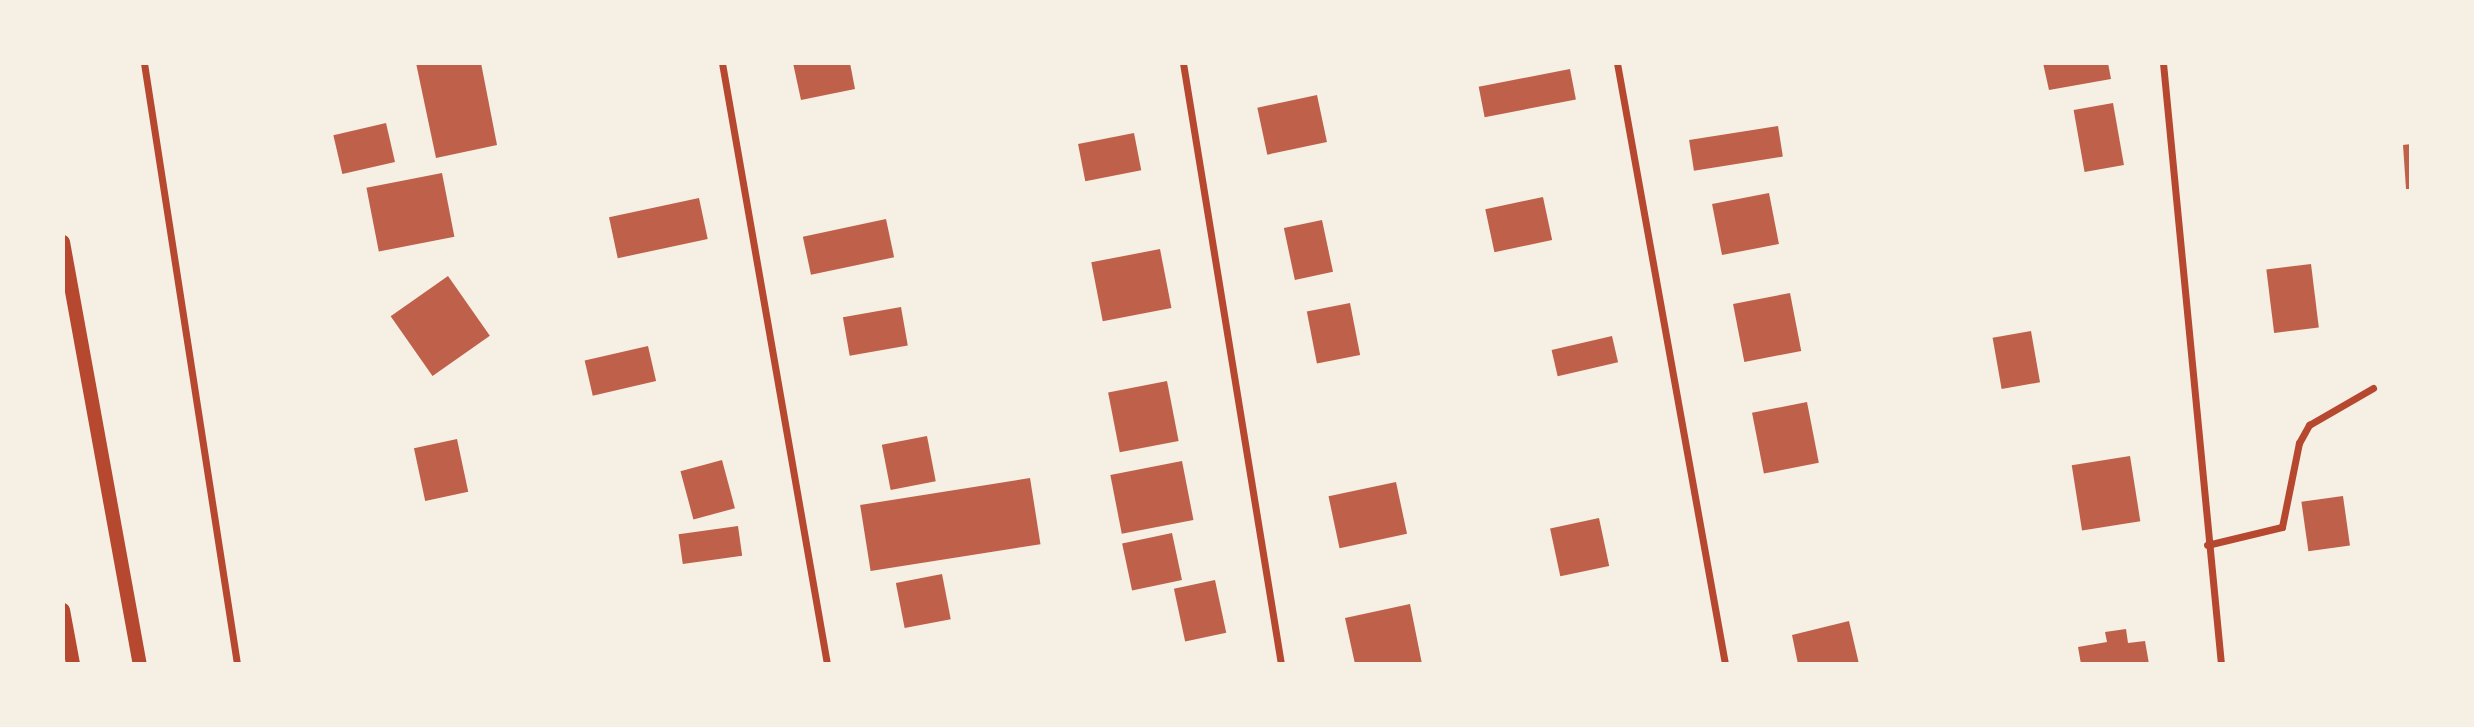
<!DOCTYPE html>
<html>
<head>
<meta charset="utf-8">
<style>
	body { margin:0 }
	#map { position:relative; width:2474px; height:727px; overflow:hidden; background:#f6efe4; font-family:"Fira Sans",sans-serif }
	div>[style] { position:absolute }
	.building>* { inset:0; background:#bf614a; transform-origin:0 0 }
	.minor>* { height:7px; margin:-3.5px; padding:0 3.5px; transform-origin:3.5px; border-radius:3.5px; background:#b5482f }
	.secondary>* { height:14px; margin:-7px; padding:0 7px; transform-origin:7px; border-radius:7px; background:#b5482f }
	span { translate:-50% -50%; white-space:nowrap; text-align:center; line-height:1.15; -webkit-text-stroke:5px #f6efe4; paint-order:stroke }
	.frame { position:absolute; inset:0; border:65px solid #f6efe4; pointer-events:none }
</style>
</head>
<body>
<div id="map">
	<div class="building">
		<i style="clip-path:polygon(416px 63px,481px 63px,497px 145px,436px 158px)"></i>
		<i style="clip-path:polygon(793px 63px,850px 63px,855px 89px,801px 100px)"></i>
		<i style="clip-path:polygon(2043px 63px,2108px 63px,2111px 79px,2049px 90px)"></i>
		<i style="left:1570px;top:69px;width:31px;height:93px;rotate:79deg"></i>
		<i style="left:1317px;top:95px;width:48px;height:61px;rotate:78deg"></i>
		<i style="left:2113px;top:103px;width:63px;height:40px;rotate:80deg"></i>
		<i style="left:386px;top:123px;width:40px;height:54px;rotate:77deg"></i>
		<i style="left:1778px;top:126px;width:31px;height:90px;rotate:81deg"></i>
		<i style="left:1134px;top:133px;width:38px;height:57px;rotate:79deg"></i>
		<i style="clip-path:polygon(2411px 144px,2411px 189px,2406px 189px,2403px 145px)"></i>
		<i style="left:442px;top:173px;width:65px;height:77px;rotate:79deg"></i>
		<i style="left:1769px;top:193px;width:52px;height:58px;rotate:79deg"></i>
		<i style="left:1543px;top:197px;width:44px;height:59px;rotate:78deg"></i>
		<i style="left:699px;top:198px;width:42px;height:92px;rotate:78deg"></i>
		<i style="left:886px;top:219px;width:39px;height:85px;rotate:78deg"></i>
		<i style="left:1322px;top:220px;width:53px;height:39px;rotate:78deg"></i>
		<i style="left:1160px;top:249px;width:60px;height:70px;rotate:79deg"></i>
		<i style="left:2311px;top:264px;width:64px;height:45px;rotate:83deg"></i>
		<i style="left:448px;top:276px;width:73px;height:70px;rotate:55deg"></i>
		<i style="left:1790px;top:293px;width:59px;height:58px;rotate:79deg"></i>
		<i style="left:1350px;top:303px;width:53px;height:44px;rotate:79deg"></i>
		<i style="left:901px;top:307px;width:39px;height:59px;rotate:80deg"></i>
		<i style="left:2031px;top:331px;width:52px;height:39px;rotate:80deg"></i>
		<i style="left:1612px;top:336px;width:27px;height:62px;rotate:77deg"></i>
		<i style="left:648px;top:346px;width:36px;height:65px;rotate:77deg"></i>
		<i style="left:1167px;top:381px;width:61px;height:60px;rotate:79deg"></i>
		<i style="left:1807px;top:402px;width:62px;height:56px;rotate:79deg"></i>
		<i style="left:927px;top:436px;width:46px;height:46px;rotate:79deg"></i>
		<i style="left:457px;top:439px;width:54px;height:44px;rotate:78deg"></i>
		<i style="left:2130px;top:456px;width:66px;height:59px;rotate:81deg"></i>
		<i style="left:722px;top:460px;width:50px;height:43px;rotate:75deg"></i>
		<i style="left:1182px;top:461px;width:60px;height:73px;rotate:79deg"></i>
		<i style="left:1030px;top:478px;width:67px;height:172px;rotate:81deg"></i>
		<i style="left:1396px;top:482px;width:53px;height:69px;rotate:78deg"></i>
		<i style="left:2343px;top:496px;width:50px;height:42px;rotate:82deg"></i>
		<i style="left:1599px;top:518px;width:49px;height:50px;rotate:78deg"></i>
		<i style="left:738px;top:526px;width:30px;height:60px;rotate:82deg"></i>
		<i style="left:1172px;top:533px;width:48px;height:51px;rotate:78deg"></i>
		<i style="left:942px;top:574px;width:46px;height:47px;rotate:79deg"></i>
		<i style="left:1215px;top:580px;width:54px;height:42px;rotate:78deg"></i>
		<i style="clip-path:polygon(1410px 604px,1422px 664px,1355px 664px,1345px 618px)"></i>
		<i style="clip-path:polygon(1849px 621px,1859px 664px,1798px 664px,1792px 635px)"></i>
		<i style="clip-path:polygon(2126px 629px,2128px 643px,2145px 641px,2149px 664px,2081px 664px,2078px 647px,2107px 642px,2105px 632px)"></i>
	</div>
	<div class="minor">
		<i style="left:144px;top:63px;width:608px;rotate:81.2deg"></i>
		<i style="left:722px;top:63px;width:610px;rotate:80.09deg"></i>
		<i style="left:1183px;top:63px;width:609px;rotate:80.74deg"></i>
		<i style="left:1617px;top:63px;width:611px;rotate:79.81deg"></i>
		<i style="left:2163px;top:63px;width:604px;rotate:84.49deg"></i>
		<i style="left:2207px;top:545px;width:77px;rotate:-13.5deg"></i>
		<i style="left:2282px;top:527px;width:86px;rotate:-78.6deg"></i>
		<i style="left:2299px;top:443px;width:21px;rotate:-61deg"></i>
		<i style="left:2309px;top:425px;width:74px;rotate:-30deg"></i>
	</div>
	<div class="secondary">
		<i style="left:63px;top:242px;width:429px;rotate:79.7deg"></i>
		<i style="left:63px;top:610px;width:55px;rotate:79.5deg"></i>
	</div>
	<div class="frame"></div>
</div>
</body>
</html>
